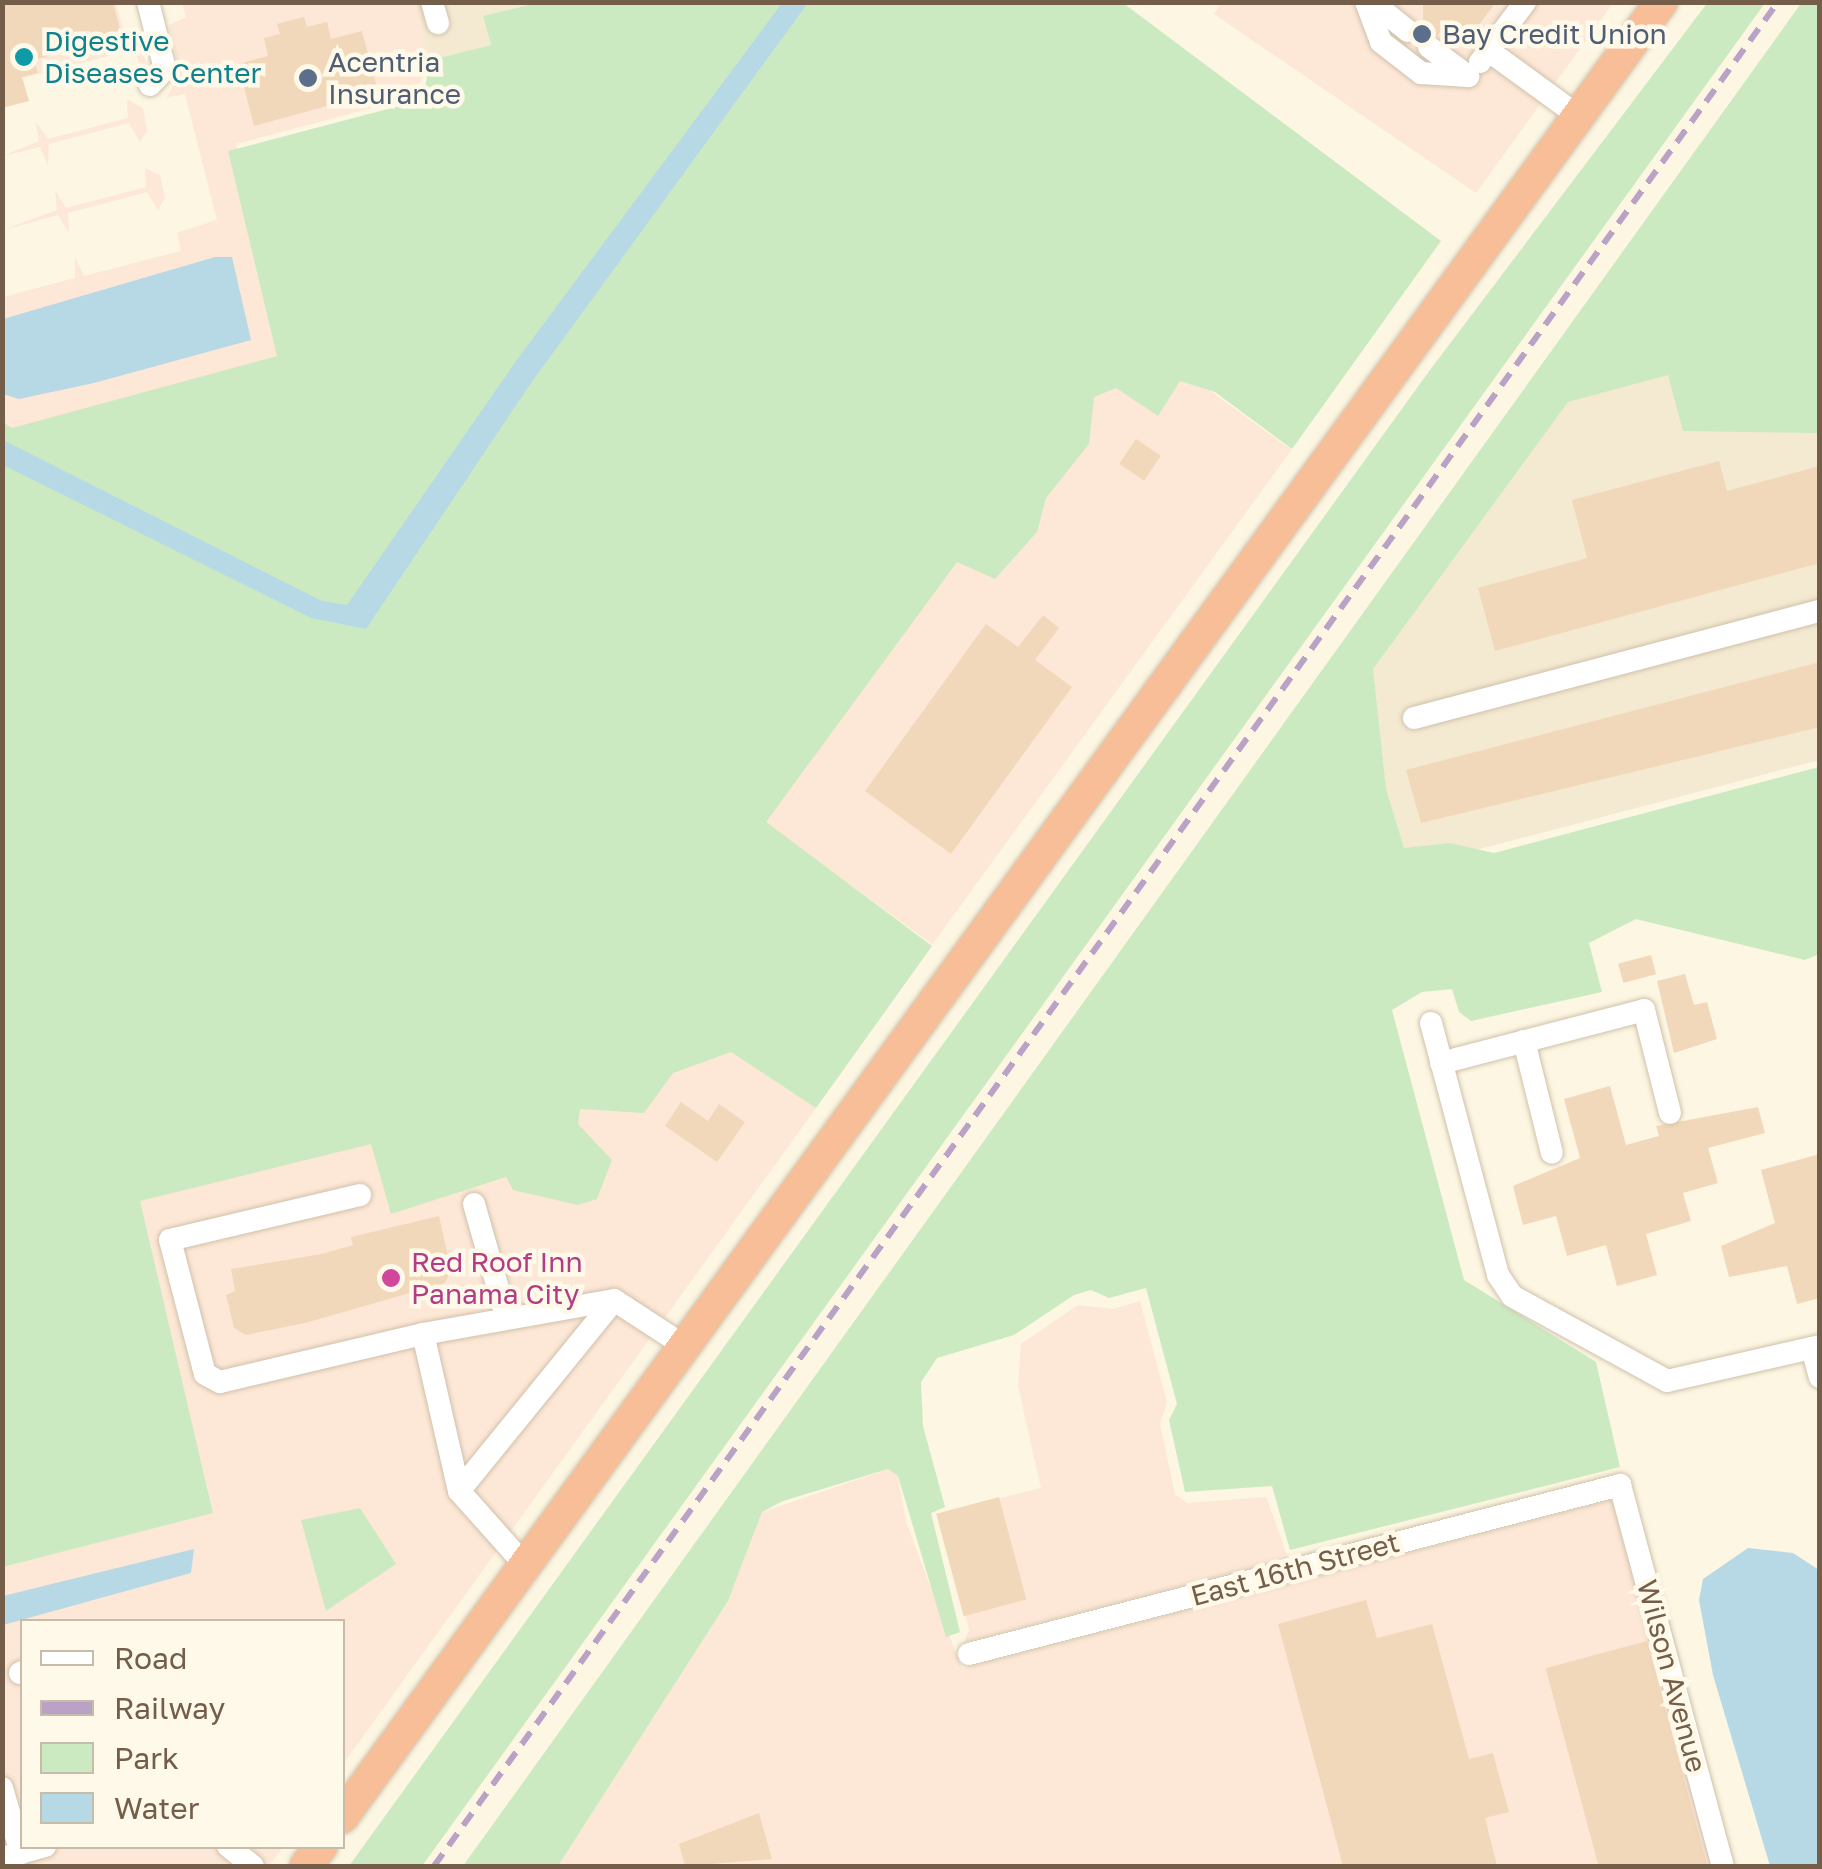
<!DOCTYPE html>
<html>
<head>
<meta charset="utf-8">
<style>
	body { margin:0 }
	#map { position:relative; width:1822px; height:1869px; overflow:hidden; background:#fcf6e2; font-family:"Golos Text",sans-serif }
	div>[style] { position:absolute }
	.residential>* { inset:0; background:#f4e9d1 }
	.commercial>* { inset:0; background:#fde7d6; transform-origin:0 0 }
	.green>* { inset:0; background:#cceac1 }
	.water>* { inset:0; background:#b7d9e6 }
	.building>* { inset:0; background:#f2d8ba; transform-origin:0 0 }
	.roads { filter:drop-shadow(0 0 2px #d0c1ac) drop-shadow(0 0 2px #d0c1ac) }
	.minor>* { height:22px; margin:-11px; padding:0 11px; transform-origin:11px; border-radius:11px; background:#fff }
	.highway>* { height:32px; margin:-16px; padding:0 16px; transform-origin:16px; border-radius:16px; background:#f7be98 }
	.rail>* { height:6px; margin-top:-3px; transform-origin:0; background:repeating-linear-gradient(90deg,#baa1c6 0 15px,transparent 0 25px) }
	.dots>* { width:28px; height:28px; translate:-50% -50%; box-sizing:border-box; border:5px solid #fff9e9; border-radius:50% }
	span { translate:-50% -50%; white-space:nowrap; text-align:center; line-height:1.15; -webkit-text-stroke:9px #fff9e9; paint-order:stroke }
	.service-label { font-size:28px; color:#4e5e75 }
	.left { translate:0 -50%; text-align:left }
	.culture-label { font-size:28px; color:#0d838f }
	.hotel-label { font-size:28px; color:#b23c85 }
	.street-label { font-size:28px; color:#745e49 }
	.frame { position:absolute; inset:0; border:5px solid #745e49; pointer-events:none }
	.legend { position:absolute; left:20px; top:1619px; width:325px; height:230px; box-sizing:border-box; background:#fff9e9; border:2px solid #c7bba9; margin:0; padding:12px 18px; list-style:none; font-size:30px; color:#745e49 }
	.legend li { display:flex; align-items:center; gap:20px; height:50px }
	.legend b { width:50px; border:2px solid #c7bba9 }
</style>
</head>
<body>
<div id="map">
	<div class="residential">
		<i style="clip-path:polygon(416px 3px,537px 3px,483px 16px,491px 45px,431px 60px)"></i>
		<i style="clip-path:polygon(1819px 189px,1819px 760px,1171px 930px,1665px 232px)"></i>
	</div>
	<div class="commercial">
		<i style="clip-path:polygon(1222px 2px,1613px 3px,1476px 193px,1214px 14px)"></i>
		<i style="clip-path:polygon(3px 3px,116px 3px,127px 42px,146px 41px,149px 59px,141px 67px,134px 49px,81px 63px,83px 82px,62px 88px,54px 70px,18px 79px)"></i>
		<i style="clip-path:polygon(182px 3px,416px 3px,431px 60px,413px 97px,236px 144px,299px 396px,3px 475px,3px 297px,75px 278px,75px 257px,84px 276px,181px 251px,177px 233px,217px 220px,185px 94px,167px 97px,180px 74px,169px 25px,186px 17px)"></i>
		<i style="clip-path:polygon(127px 99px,143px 108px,147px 131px,140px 142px,129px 123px,49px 144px,48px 165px,40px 147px,3px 156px,39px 141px,36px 122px,48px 139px,128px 118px)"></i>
		<i style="clip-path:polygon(145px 168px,160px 175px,165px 198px,158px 210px,147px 192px,68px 213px,69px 233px,58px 215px,3px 230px,57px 210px,55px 190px,66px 208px,146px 187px)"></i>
		<i style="left:1103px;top:313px;width:233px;height:611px;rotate:36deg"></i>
		<i style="clip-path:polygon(725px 1048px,816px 1108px,343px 1764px,342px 1622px,22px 1622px,22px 1846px,283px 1847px,269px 1866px,3px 1866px,3px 1567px,213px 1512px,139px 1201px)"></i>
		<i style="clip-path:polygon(1140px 1301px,1167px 1402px,1160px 1424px,1175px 1494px,1187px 1503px,1266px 1497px,1288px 1558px,964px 1642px,969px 1630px,943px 1520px,952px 1510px,1041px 1488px,1018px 1386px,1021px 1344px,1078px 1305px,1113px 1309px)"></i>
		<i style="clip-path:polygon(889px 1469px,898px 1476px,906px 1522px,962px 1669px,1613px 1500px,1712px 1866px,558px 1866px,728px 1601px,762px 1512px)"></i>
	</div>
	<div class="green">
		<i style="clip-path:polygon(1708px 2px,1765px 3px,422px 1866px,349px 1866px,1430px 370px)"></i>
		<i style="clip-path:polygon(1802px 2px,1820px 3px,1819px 433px,1683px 431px,1668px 375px,1568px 402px,1373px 669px,1386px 789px,1404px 848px,1450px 843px,1494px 853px,1819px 767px,1819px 954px,1805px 960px,1636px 919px,1589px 943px,1602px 992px,1471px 1021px,1459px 1012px,1452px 989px,1422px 992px,1392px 1010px,1464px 1280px,1596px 1362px,1620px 1467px,1290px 1550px,1272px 1486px,1185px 1492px,1169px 1420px,1177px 1404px,1146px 1288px,1109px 1298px,1091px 1290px,1074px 1295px,1014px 1335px,937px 1358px,921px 1382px,923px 1426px,945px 1507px,931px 1513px,960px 1632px,946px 1637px,898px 1476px,888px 1469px,783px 1501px,762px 1512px,728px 1601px,558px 1866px,463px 1866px)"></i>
		<i style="clip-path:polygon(537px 3px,1123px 3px,1441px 241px,1292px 449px,1215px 392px,1180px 381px,1158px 416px,1116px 388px,1094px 397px,1089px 444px,1046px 498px,1037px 532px,995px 579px,957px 562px,766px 822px,932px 946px,816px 1108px,731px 1052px,673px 1073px,644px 1113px,580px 1109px,578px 1124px,612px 1160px,597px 1199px,578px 1205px,513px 1190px,506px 1177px,391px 1214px,371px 1144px,140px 1201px,213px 1513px,3px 1567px,3px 422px,12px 428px,277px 356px,228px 151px,422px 100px,431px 60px,491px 45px,483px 16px)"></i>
		<i style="clip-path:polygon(360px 1508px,396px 1564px,326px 1611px,301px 1520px)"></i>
	</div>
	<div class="water">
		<i style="clip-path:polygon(782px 3px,808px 3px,531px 383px,366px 629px,311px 618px,3px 465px,3px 440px,322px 601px,347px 605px,516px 361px)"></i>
		<i style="clip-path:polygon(215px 257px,232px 257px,251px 340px,94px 383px,19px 399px,3px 394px,3px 319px)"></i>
		<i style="clip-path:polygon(1748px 1548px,1793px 1553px,1819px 1570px,1819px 1866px,1770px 1866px,1713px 1675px,1699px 1600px,1703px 1579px)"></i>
		<i style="clip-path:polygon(194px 1549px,191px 1573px,3px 1625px,3px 1596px)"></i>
	</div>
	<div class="building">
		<i style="clip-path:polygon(2px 2px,113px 2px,122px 36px,34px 60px,38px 73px,22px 77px,29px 101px,2px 108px)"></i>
		<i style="clip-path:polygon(1423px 2px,1496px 2px,1470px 37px,1448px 21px,1438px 35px,1423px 34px)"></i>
		<i style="clip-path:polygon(304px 17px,307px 27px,327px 22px,331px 39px,362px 31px,378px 92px,254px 126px,238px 64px,268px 56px,264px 38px,280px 34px,277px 24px)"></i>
		<i style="left:1136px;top:439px;width:30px;height:30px;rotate:34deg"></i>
		<i style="clip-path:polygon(1719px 461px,1727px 491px,1820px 466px,1820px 563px,1495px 651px,1478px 588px,1587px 558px,1572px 500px)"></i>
		<i style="clip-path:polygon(1043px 615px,1059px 628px,1035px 660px,1072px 687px,951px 854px,865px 791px,986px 624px,1018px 647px)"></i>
		<i style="clip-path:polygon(1820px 662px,1820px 727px,1421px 823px,1406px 770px)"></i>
		<i style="left:1651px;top:955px;width:20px;height:34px;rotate:75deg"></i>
		<i style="clip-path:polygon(1685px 974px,1694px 1005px,1707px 1002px,1717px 1039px,1674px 1053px,1657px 981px)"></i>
		<i style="clip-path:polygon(1610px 1086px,1626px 1145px,1659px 1136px,1656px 1126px,1758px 1107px,1765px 1133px,1708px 1148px,1718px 1183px,1683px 1193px,1691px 1221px,1646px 1234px,1657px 1275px,1617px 1286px,1606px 1245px,1567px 1256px,1556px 1216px,1523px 1225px,1513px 1186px,1580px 1158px,1564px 1099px)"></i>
		<i style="clip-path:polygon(681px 1102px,708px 1121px,719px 1104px,745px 1122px,717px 1162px,665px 1126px)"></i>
		<i style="clip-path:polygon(1820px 1154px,1820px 1298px,1797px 1304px,1787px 1266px,1729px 1277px,1721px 1246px,1775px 1223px,1761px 1170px)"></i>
		<i style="clip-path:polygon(439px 1216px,451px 1270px,445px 1283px,305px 1323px,246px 1335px,234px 1328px,226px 1295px,235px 1291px,231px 1269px,322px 1254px,353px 1245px,351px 1237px)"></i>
		<i style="left:999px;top:1497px;width:106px;height:65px;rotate:75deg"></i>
		<i style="clip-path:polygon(1366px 1600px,1377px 1638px,1432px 1624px,1469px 1759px,1493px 1753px,1509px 1812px,1485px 1818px,1497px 1866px,1343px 1866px,1278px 1624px)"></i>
		<i style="left:1647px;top:1641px;width:233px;height:105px;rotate:75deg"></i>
		<i style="clip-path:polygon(759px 1813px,772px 1859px,685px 1866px,679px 1844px)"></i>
	</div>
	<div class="roads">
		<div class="minor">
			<i style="left:148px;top:2px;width:69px;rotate:75.8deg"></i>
			<i style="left:165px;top:69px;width:22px;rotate:133deg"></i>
			<i style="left:432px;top:2px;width:22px;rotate:74deg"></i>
			<i style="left:1366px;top:2px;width:43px;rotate:69.4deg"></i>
			<i style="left:1381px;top:42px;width:51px;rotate:37.8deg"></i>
			<i style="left:1421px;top:73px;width:47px;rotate:3.7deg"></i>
			<i style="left:1372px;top:2px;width:46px;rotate:38.9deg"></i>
			<i style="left:1429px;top:47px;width:49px;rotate:36.6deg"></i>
			<i style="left:1489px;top:51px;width:109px;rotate:36deg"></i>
			<i style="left:1480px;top:62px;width:75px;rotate:-53.1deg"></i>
			<i style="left:1414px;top:718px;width:420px;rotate:-14.8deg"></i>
			<i style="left:1431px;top:1023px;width:261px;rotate:75.1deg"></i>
			<i style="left:1498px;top:1275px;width:25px;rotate:56deg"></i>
			<i style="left:1512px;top:1296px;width:177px;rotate:28.7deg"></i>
			<i style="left:1667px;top:1381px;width:157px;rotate:-12.9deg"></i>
			<i style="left:1524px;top:1041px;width:115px;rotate:76deg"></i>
			<i style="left:1441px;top:1063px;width:210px;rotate:-14.6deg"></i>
			<i style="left:1644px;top:1010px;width:106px;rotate:75.8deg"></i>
			<i style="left:360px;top:1195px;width:195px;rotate:166.7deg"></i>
			<i style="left:170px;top:1240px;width:138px;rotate:75.4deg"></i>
			<i style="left:205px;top:1374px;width:17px;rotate:28deg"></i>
			<i style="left:220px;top:1382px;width:209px;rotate:-13.3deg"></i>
			<i style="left:474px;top:1204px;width:116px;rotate:74.1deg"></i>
			<i style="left:1812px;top:1348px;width:30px;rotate:75deg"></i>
			<i style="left:459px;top:1491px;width:246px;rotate:-50.9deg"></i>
			<i style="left:525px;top:1565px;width:99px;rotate:-131.7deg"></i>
			<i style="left:459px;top:1491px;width:161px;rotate:-102.9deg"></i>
			<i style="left:423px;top:1334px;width:194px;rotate:-10.1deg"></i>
			<i style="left:614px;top:1300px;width:82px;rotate:33.1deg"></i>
			<i style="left:969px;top:1654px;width:673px;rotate:-14.55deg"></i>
			<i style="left:1620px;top:1485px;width:395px;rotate:74.9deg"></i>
			<i style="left:20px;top:1673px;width:2px;rotate:-27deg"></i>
			<i style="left:2px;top:1788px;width:68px;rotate:73.7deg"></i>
			<i style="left:228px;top:1846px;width:32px;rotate:39deg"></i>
			<i style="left:2px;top:1858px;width:45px;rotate:-15.6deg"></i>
		</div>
		<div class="highway">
			<i style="left:342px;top:1817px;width:2244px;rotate:-53.99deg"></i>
			<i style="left:306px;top:1866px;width:25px;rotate:-53deg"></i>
		</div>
	</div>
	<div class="rail">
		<i style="left:434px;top:1866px;width:2298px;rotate:-54.21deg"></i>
	</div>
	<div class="dots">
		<i style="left:1422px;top:34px;background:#5c6f8a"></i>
		<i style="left:24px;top:57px;background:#0f9aa8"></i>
		<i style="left:308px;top:78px;background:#5c6f8a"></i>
		<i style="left:391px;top:1278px;background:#d1479c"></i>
	</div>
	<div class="service-label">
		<span class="left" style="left:1442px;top:34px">Bay Credit Union</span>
		<span class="left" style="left:328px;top:78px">Acentria<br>Insurance</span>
	</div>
	<div class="culture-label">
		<span class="left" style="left:44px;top:57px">Digestive<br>Diseases Center</span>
	</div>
	<div class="hotel-label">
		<span class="left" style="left:411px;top:1278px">Red Roof Inn<br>Panama City</span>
	</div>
	<div class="street-label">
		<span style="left:1295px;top:1569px;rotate:-15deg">East 16th Street</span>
		<span style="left:1672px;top:1676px;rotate:75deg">Wilson Avenue</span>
	</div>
	<div class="frame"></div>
	<ul class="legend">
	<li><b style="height:12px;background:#fff"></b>Road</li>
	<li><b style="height:12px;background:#baa1c6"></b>Railway</li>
	<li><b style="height:28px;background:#cceac1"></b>Park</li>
	<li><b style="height:28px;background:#b7d9e6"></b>Water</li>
	</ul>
</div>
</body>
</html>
